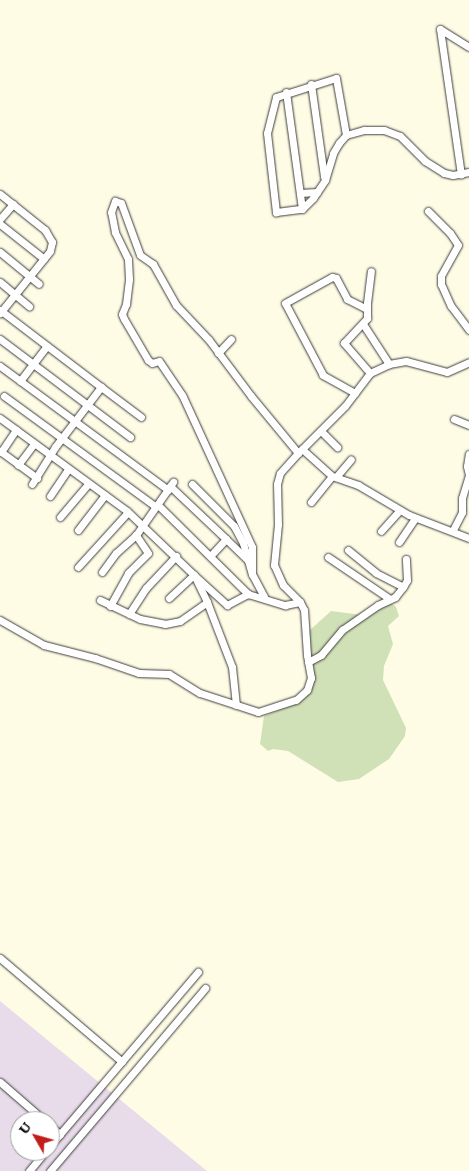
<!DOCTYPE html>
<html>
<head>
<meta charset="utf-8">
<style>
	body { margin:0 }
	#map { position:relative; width:469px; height:1171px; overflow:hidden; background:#fffce6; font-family:Literata,serif }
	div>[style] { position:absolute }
	.industrial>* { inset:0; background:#e9dcea }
	.cemetery>* { inset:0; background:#d0e0b7 }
	.roads { filter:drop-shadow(0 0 1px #3c3c3c) drop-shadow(0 0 1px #3c3c3c) }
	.street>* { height:7px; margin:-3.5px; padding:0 3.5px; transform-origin:3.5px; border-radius:3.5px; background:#fff }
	span { translate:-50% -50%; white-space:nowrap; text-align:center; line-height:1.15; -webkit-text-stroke:5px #fff; paint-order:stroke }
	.north { position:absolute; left:10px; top:1111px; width:50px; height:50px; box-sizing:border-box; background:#fff; border:1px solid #9d9d9d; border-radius:50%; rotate:308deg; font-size:14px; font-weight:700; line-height:20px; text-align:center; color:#090909 }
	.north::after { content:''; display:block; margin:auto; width:18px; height:22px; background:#c11d1a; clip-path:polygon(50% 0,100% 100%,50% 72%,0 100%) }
</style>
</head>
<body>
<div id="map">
	<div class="industrial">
		<i style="clip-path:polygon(evenodd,0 1001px,207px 1171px,0 1171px,0 1001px,20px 1121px,50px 1121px,50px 1151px,20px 1151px,20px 1121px)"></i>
	</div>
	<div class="cemetery">
		<i style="clip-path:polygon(391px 603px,396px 607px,399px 616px,388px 626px,393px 644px,384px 666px,383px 680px,406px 728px,405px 736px,389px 759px,359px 779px,338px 782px,288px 751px,273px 749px,268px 751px,260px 744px,264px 716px,302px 701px,312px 684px,308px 634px,310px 630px,331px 611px,362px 615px,372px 613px)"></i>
	</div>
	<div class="roads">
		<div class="street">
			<i style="left:440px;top:29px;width:147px;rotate:81.8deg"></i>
			<i style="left:440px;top:29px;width:34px;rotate:32deg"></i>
			<i style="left:311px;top:84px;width:94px;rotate:82deg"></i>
			<i style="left:286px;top:92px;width:118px;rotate:82.2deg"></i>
			<i style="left:346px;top:135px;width:58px;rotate:-100deg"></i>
			<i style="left:336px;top:78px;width:63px;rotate:162.4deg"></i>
			<i style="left:276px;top:97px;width:37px;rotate:104deg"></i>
			<i style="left:267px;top:133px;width:80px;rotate:83.5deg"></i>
			<i style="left:276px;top:212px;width:26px;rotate:-7deg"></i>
			<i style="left:302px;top:209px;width:16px;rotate:-45deg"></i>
			<i style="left:313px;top:198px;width:22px;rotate:-56deg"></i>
			<i style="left:325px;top:180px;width:28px;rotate:-73deg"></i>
			<i style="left:333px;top:153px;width:12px;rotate:-59deg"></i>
			<i style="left:339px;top:143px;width:11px;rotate:-49deg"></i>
			<i style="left:346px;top:135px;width:19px;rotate:-16deg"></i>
			<i style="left:364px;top:130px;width:20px"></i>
			<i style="left:384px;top:130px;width:17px;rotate:21deg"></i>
			<i style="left:400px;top:136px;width:35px;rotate:45deg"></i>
			<i style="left:425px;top:161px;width:22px;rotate:32deg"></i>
			<i style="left:444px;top:173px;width:9px;rotate:13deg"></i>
			<i style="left:453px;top:175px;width:16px;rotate:-11deg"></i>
			<i style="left:300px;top:193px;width:17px;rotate:-3deg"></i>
			<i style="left:0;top:194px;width:58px;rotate:38.7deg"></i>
			<i style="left:45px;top:230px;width:14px;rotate:60deg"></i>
			<i style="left:52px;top:242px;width:9px;rotate:103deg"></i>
			<i style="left:50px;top:251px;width:80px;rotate:128.9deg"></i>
			<i style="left:428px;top:211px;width:31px;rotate:45deg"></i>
			<i style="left:450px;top:233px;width:14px;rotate:56deg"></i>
			<i style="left:458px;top:245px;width:35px;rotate:119deg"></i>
			<i style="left:441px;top:276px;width:8px;rotate:90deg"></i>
			<i style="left:441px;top:284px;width:24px;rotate:66deg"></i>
			<i style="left:451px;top:306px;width:30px;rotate:53deg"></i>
			<i style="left:0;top:219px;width:20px;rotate:-49deg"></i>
			<i style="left:0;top:224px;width:56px;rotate:38.5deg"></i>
			<i style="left:0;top:252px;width:50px;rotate:39.4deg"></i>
			<i style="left:0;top:282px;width:38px;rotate:40deg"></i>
			<i style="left:0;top:310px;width:127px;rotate:37.3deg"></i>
			<i style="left:363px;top:324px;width:48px;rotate:57deg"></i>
			<i style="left:0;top:339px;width:163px;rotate:37deg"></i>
			<i style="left:218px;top:353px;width:19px;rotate:-47deg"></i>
			<i style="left:0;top:366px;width:209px;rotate:36.4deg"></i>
			<i style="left:370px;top:373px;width:40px;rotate:-131deg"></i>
			<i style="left:344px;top:343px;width:34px;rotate:-47deg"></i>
			<i style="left:367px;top:318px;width:15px;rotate:-90deg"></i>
			<i style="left:367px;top:303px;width:32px;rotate:-83deg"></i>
			<i style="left:20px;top:381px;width:43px;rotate:-52.6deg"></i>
			<i style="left:355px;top:393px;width:37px;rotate:-151deg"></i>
			<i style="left:323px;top:375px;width:81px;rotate:-117.8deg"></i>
			<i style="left:285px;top:303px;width:54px;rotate:-29deg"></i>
			<i style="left:332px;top:277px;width:4px;rotate:14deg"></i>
			<i style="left:336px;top:278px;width:24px;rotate:62deg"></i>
			<i style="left:347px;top:299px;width:22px;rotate:27deg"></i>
			<i style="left:4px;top:396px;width:188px;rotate:36.1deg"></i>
			<i style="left:0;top:418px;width:157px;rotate:36.2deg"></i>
			<i style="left:127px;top:511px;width:93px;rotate:43.7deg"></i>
			<i style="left:194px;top:575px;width:30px;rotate:64deg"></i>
			<i style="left:207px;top:602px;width:70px;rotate:69deg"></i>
			<i style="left:232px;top:667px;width:38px;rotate:84deg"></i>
			<i style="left:454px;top:419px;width:16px;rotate:22deg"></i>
			<i style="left:321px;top:431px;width:23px;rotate:45deg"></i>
			<i style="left:302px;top:449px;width:40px;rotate:42deg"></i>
			<i style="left:332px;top:476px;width:28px;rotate:19deg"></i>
			<i style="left:358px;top:485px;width:59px;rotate:30.5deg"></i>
			<i style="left:409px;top:515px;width:64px;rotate:21deg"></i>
			<i style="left:0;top:451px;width:46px;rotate:36.1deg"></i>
			<i style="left:1px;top:452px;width:27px;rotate:-56deg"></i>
			<i style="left:18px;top:465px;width:26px;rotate:-53deg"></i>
			<i style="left:336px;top:477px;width:23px;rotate:-50deg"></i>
			<i style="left:32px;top:484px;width:44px;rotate:-58.1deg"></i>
			<i style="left:55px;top:447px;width:76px;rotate:-52.5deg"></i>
			<i style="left:101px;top:387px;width:50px;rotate:36.9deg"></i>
			<i style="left:192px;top:484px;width:59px;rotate:45deg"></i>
			<i style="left:234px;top:526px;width:19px;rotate:62deg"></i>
			<i style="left:243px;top:543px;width:32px;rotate:74deg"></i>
			<i style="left:252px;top:574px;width:26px;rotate:62deg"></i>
			<i style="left:170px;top:486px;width:77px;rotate:43.4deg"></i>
			<i style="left:226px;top:539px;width:23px;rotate:133deg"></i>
			<i style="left:50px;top:496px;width:32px;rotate:-56deg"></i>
			<i style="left:311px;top:502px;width:33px;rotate:-51deg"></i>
			<i style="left:158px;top:505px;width:127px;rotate:44.7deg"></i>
			<i style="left:60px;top:517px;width:43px;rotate:-49.7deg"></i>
			<i style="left:78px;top:530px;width:44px;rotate:-52.4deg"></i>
			<i style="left:453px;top:530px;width:20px;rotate:-63deg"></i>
			<i style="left:462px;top:512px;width:14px;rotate:-90deg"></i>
			<i style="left:462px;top:498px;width:24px;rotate:-73deg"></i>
			<i style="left:469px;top:475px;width:9px;rotate:-103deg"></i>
			<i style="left:467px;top:466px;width:12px;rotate:-81deg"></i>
			<i style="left:381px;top:531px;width:28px;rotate:-48deg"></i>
			<i style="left:226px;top:539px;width:29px;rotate:44deg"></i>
			<i style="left:399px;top:542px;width:29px;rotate:-56deg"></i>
			<i style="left:348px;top:550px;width:36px;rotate:39deg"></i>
			<i style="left:376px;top:573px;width:30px;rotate:27deg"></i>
			<i style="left:403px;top:587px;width:8px;rotate:-60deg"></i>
			<i style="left:407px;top:580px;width:21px;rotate:-93deg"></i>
			<i style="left:328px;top:557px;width:75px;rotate:34.1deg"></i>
			<i style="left:78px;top:567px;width:74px;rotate:-47.7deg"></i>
			<i style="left:102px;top:572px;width:24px;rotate:-54deg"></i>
			<i style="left:116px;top:553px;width:27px;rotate:-42deg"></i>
			<i style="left:136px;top:535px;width:65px;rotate:-55.1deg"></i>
			<i style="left:252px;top:574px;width:27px;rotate:-90deg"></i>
			<i style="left:252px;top:547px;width:167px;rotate:-114.7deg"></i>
			<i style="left:182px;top:395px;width:41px;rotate:-124.1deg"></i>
			<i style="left:159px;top:361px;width:7px;rotate:164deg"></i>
			<i style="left:152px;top:363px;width:5px;rotate:-143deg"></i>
			<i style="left:148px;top:360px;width:48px;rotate:-120.3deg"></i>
			<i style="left:124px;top:319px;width:5px;rotate:-112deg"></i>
			<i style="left:122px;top:314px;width:11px;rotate:-68deg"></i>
			<i style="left:126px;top:304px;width:25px;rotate:-83deg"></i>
			<i style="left:129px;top:279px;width:20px;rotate:-93deg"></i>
			<i style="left:128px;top:259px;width:30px;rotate:-116deg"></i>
			<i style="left:115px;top:232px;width:20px;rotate:-101deg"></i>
			<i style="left:111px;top:212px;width:12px;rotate:-70deg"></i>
			<i style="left:115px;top:201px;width:6px;rotate:18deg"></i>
			<i style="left:121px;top:203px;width:55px;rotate:69.9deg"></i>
			<i style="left:140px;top:255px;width:16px;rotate:35deg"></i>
			<i style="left:153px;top:264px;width:47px;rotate:60.7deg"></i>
			<i style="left:176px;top:305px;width:48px;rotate:46.7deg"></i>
			<i style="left:209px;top:340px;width:70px;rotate:53.1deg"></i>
			<i style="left:251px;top:396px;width:74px;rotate:50.5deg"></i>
			<i style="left:169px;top:598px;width:34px;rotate:-43deg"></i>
			<i style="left:194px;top:575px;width:45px;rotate:42.3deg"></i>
			<i style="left:227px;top:605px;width:24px;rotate:-28deg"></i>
			<i style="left:248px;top:594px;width:39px;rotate:17deg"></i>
			<i style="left:285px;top:605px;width:15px;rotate:-11deg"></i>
			<i style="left:100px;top:600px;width:44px;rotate:25.4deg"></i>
			<i style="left:140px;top:619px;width:25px;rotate:11deg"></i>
			<i style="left:165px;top:624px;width:15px;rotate:-11deg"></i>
			<i style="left:180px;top:621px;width:33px;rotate:-35deg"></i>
			<i style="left:110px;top:606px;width:38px;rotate:-61deg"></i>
			<i style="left:128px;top:573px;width:28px;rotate:-45deg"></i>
			<i style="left:148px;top:553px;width:22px;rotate:-124deg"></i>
			<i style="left:129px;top:614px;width:31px;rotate:-57deg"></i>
			<i style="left:146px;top:588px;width:44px;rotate:-46.8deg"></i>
			<i style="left:0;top:620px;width:51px;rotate:29.6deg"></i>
			<i style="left:44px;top:645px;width:53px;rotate:14.3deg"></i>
			<i style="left:95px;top:658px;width:46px;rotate:18.8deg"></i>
			<i style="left:139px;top:673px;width:30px;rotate:2deg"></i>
			<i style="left:169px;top:674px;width:36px;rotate:32deg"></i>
			<i style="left:200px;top:693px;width:61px;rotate:18.1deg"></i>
			<i style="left:258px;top:712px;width:40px;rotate:-18deg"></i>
			<i style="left:296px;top:700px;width:15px;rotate:-42deg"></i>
			<i style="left:307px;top:690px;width:13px;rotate:-72deg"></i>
			<i style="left:311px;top:678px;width:23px;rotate:-100deg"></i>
			<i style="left:307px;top:655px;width:45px;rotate:-93.8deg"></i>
			<i style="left:304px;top:610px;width:9px;rotate:-117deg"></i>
			<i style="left:300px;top:602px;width:24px;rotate:-135deg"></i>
			<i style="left:283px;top:585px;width:22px;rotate:-114deg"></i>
			<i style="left:274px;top:565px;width:41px;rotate:-84.4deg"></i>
			<i style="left:278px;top:524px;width:40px;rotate:-91.4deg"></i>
			<i style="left:277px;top:484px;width:11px;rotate:-75deg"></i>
			<i style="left:280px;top:473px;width:27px;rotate:-48deg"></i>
			<i style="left:298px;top:453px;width:66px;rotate:-45deg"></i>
			<i style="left:345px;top:406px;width:41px;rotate:-52.9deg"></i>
			<i style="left:370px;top:373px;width:21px;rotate:-25deg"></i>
			<i style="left:389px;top:364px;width:17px;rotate:-10deg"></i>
			<i style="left:406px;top:361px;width:42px;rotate:15deg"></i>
			<i style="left:447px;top:372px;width:24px;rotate:-24deg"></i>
			<i style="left:308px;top:662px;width:15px;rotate:-28deg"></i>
			<i style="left:321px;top:655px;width:33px;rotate:-50deg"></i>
			<i style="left:342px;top:630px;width:44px;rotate:-34.8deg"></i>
			<i style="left:378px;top:605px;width:19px;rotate:-25deg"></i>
			<i style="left:395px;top:597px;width:13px;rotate:-51deg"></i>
			<i style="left:0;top:958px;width:160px;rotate:40.4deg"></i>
			<i style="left:0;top:1082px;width:60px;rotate:40.9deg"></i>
			<i style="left:50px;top:1126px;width:13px;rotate:39deg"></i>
			<i style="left:60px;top:1134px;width:16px;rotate:130deg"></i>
			<i style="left:60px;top:1134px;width:213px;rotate:-49.6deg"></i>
			<i style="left:29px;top:1171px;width:26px;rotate:-50deg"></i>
			<i style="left:50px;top:1171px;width:240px;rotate:-49.7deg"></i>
		</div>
	</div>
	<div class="north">U</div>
</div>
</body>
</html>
